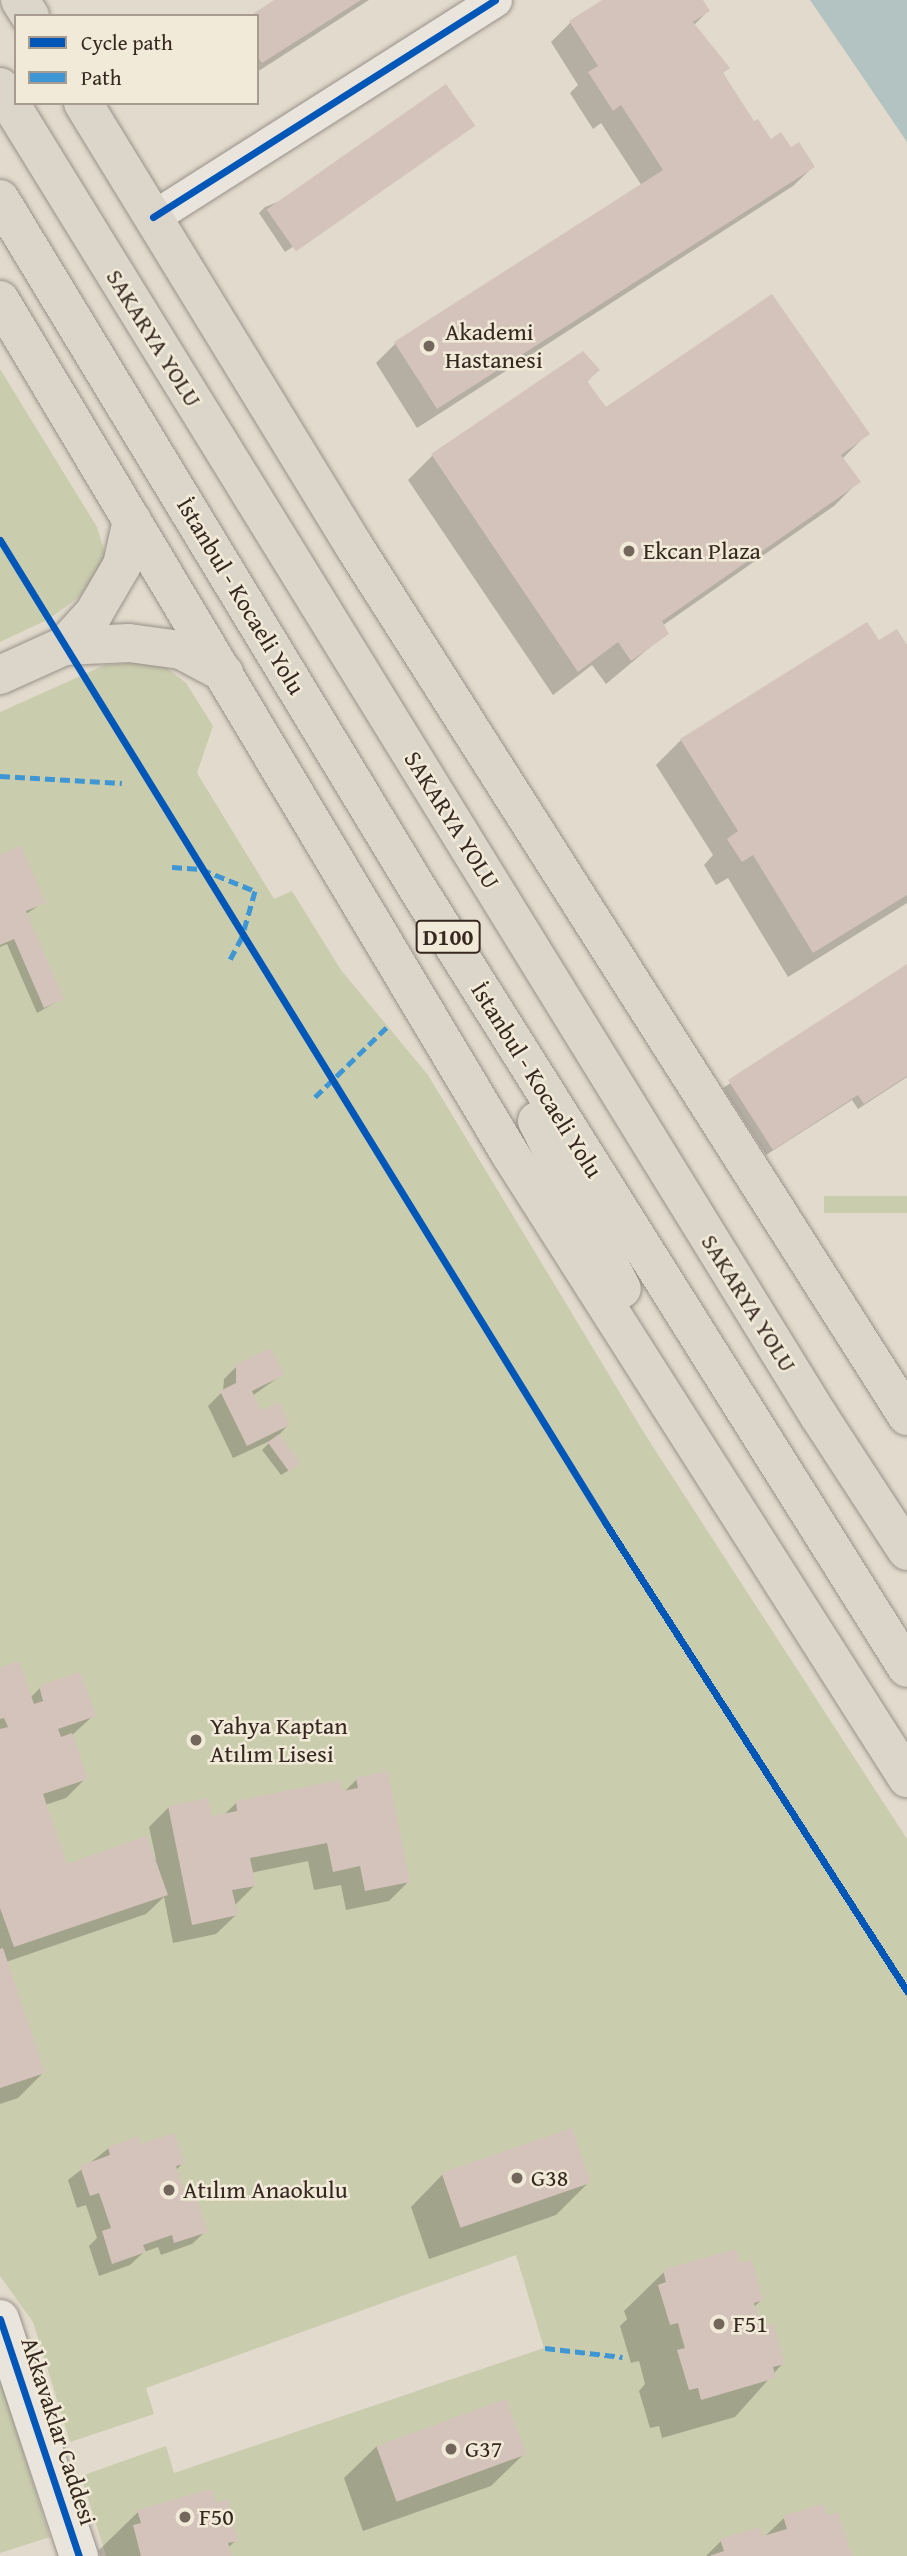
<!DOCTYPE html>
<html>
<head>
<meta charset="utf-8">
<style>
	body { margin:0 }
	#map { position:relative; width:907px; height:2556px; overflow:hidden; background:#e2dacc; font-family:"Gentium Book Plus",serif }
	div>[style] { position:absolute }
	.green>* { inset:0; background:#caccae; transform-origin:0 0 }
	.water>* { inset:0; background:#b2c3c2 }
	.shadow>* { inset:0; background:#0003 }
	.building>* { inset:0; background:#d4c3ba; transform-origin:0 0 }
	.roads { filter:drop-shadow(0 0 2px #989189) drop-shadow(0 0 2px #989189) }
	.minor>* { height:33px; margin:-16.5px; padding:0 16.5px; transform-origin:16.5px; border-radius:16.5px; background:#e9e5dd }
	.tertiary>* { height:38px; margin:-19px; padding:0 19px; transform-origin:19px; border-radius:19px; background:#e9e5dd }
	.primary>* { height:38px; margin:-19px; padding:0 19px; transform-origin:19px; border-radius:19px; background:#dcd5c9 }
	.trunk>* { height:38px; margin:-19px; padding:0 19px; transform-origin:19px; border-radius:19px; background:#dcd5c9 }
	.quiet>* { height:5px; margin-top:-2.5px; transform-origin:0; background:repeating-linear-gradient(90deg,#3e96d5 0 10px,transparent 0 15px) }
	.cycleway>* { height:7px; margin:-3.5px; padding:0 3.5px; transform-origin:3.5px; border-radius:3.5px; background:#0057b8 }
	.dots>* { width:19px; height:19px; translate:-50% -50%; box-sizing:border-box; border:4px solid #f2ead8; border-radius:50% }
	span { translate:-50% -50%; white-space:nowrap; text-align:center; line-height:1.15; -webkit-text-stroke:5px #f2ead8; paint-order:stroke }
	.shield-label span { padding:2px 5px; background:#f2ead8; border:2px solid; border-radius:5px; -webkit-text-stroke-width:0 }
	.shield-label { font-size:23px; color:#362821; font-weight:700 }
	.poi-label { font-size:24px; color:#362821 }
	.left { translate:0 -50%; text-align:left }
	.street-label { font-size:24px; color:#362821 }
	.legend { position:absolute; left:14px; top:14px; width:245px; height:91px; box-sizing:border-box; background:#f2ead8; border:2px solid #a79c8f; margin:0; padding:9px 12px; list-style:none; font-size:21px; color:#362821 }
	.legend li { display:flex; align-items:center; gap:14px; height:35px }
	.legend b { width:35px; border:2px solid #a79c8f }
</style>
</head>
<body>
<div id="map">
	<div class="green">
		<i style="clip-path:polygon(0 369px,97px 527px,108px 563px,79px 597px,49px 619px,0 642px)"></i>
		<i style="clip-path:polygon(158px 661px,186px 683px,213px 726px,197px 773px,274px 899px,292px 891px,341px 970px,428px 1075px,646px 1436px,907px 1839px,907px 2556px,106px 2556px,81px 2476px,166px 2446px,174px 2473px,544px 2348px,516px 2255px,146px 2388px,154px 2414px,70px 2442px,33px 2322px,0 2276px,0 712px,105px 665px)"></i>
		<i style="left:907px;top:1196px;width:17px;height:83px;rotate:90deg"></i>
		<i style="clip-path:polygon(0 2378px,50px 2537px,0 2553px)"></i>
	</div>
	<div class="water">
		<i style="clip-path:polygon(810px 0,907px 0,907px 142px,858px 70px)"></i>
	</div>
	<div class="shadow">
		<i style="clip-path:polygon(278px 0,369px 0,257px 72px,257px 16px)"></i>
		<i style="clip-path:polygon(605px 0,701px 0,708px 11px,694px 25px,754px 124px,770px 141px,791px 150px,813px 167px,793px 186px,417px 428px,376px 363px,395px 344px,642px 186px,601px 123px,593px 129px,570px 93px,578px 85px,551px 42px,570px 23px)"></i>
		<i style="clip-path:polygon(473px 126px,285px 252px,259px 213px,265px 207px)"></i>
		<i style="clip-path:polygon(598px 370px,586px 383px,606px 410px,868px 433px,842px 459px,859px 481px,834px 506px,662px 626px,667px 633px,606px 684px,592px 665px,553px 695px,408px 480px,432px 456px)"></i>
		<i style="clip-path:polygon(878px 642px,907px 648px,907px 903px,788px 977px,728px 878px,716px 885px,704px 865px,713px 855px,656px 765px,681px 740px)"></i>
		<i style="clip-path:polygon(0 857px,44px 902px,26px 914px,62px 999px,37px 1013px,7px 944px,0 947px)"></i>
		<i style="clip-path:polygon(907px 966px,907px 1077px,858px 1109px,852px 1100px,766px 1155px,723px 1088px)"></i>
		<i style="clip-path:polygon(237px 1366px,282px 1375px,252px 1396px,260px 1413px,288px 1425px,278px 1436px,291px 1469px,281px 1475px,262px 1450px,272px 1440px,233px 1458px,208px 1406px,223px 1391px,224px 1379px)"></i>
		<i style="clip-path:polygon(0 1670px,30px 1698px,40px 1688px,94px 1715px,71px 1736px,86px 1778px,66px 1798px,45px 1805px,65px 1866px,156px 1859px,149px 1827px,169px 1807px,210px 1818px,224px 1815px,236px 1803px,344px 1792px,357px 1779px,408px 1882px,389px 1901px,346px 1910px,341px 1885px,314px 1890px,308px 1861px,251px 1873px,254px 1886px,234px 1906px,236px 1915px,216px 1934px,173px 1943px,164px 1897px,146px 1914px,6px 1962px,43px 2073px,18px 2098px,0 2104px)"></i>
		<i style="clip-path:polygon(140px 2146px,183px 2163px,176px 2170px,187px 2204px,206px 2231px,192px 2244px,161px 2255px,158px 2247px,144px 2252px,130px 2265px,99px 2276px,89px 2246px,97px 2238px,86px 2205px,77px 2208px,68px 2180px,109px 2148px)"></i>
		<i style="clip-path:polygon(443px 2174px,589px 2182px,556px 2215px,429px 2259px,411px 2207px)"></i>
		<i style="clip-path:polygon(738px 2265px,761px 2300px,753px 2308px,760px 2329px,783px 2363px,735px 2417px,662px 2438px,659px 2426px,650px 2428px,639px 2391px,645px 2384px,639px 2361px,631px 2363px,620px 2326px,627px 2319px,624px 2311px,664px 2272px)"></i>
		<i style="clip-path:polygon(377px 2446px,524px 2454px,491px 2486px,363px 2531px,344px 2478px)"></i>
		<i style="clip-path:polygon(215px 2505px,236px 2540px,228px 2548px,230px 2556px,100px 2556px,98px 2551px,138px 2512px)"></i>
		<i style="clip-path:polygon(784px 2518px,826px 2518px,850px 2556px,706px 2556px,721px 2541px,762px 2539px)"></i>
	</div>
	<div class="building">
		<i style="clip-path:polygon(274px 0,361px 0,262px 63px,257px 56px,257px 16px,250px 16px)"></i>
		<i style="clip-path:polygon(602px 0,703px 0,710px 11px,693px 22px,730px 68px,723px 73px,754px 121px,758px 119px,771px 139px,781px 132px,791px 147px,799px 142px,815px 167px,437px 409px,394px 342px,663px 170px,621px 105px,613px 111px,588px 72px,598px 66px,569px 21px)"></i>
		<i style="left:446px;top:84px;width:51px;height:219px;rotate:55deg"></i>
		<i style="clip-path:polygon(772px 294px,870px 434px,841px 455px,861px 482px,662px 621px,669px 634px,631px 661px,618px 642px,578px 672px,431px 454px,583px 351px,600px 370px,587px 381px,606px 407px)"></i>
		<i style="clip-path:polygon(867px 622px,879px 640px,897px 629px,907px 645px,907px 895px,813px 953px,753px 855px,742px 862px,727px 839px,738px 831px,680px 739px)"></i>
		<i style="clip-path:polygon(21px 846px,46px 903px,26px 911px,64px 999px,44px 1008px,14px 939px,0 945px,0 855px)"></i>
		<i style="clip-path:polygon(907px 964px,907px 1076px,864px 1104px,858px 1095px,773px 1150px,728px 1080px)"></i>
		<i style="clip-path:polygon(271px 1348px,284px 1375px,252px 1391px,261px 1411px,279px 1402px,290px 1425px,247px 1446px,220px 1391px,236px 1383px,236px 1364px)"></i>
		<i style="left:279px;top:1434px;width:36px;height:14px;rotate:54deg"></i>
		<i style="clip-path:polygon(19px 1661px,34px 1704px,43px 1701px,39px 1686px,80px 1672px,96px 1716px,58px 1729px,61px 1737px,72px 1733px,88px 1779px,43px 1794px,67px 1864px,147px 1836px,168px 1895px,14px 1947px,0 1908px,0 1729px,8px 1727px,4px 1718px,0 1719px,0 1668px)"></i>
		<i style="clip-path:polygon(388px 1771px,410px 1882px,365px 1891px,360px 1866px,333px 1872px,327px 1843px,250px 1858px,256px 1886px,232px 1890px,238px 1915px,192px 1925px,168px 1806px,208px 1798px,212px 1816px,237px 1811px,236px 1801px,340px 1780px,342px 1791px,358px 1788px,356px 1778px)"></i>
		<i style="clip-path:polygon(3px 1948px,45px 2073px,0 2088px,0 1949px)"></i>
		<i style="left:572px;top:2128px;width:58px;height:138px;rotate:71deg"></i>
		<i style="clip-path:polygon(174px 2133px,185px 2164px,176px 2166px,188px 2202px,197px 2199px,208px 2232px,174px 2243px,172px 2235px,143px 2245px,146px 2252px,112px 2264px,102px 2231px,111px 2228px,99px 2193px,90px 2196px,80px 2166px,110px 2155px,108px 2147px,138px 2136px,141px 2144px)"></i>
		<i style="clip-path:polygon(736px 2249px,740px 2263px,752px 2260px,763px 2300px,754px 2303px,761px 2327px,773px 2323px,785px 2364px,773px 2367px,776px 2378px,701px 2400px,698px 2388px,689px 2390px,677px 2350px,685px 2348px,681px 2335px,678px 2323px,670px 2325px,658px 2285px,666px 2282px,663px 2270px)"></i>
		<i style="left:506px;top:2399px;width:59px;height:138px;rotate:70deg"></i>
		<i style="clip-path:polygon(212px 2489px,216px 2503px,228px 2499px,238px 2541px,228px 2543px,232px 2556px,141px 2556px,133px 2525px,141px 2523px,137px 2510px)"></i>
		<i style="clip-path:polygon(823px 2504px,827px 2515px,838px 2512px,852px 2556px,709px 2556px,724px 2551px,720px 2539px,760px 2527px,763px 2536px,787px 2529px,783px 2516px)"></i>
	</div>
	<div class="roads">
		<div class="minor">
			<i style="left:153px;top:217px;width:405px;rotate:-32.4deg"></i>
		</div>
		<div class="tertiary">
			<i style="left:0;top:2319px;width:250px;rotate:71.6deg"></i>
		</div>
		<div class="primary">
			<i style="left:64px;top:646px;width:65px;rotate:-2.6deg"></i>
			<i style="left:129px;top:643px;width:52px;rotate:7.7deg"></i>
			<i style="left:181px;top:650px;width:49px;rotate:28.1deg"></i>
			<i style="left:0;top:675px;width:70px;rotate:-24.4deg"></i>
			<i style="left:64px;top:646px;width:45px;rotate:-47.7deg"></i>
			<i style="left:94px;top:613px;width:56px;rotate:-59.7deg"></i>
			<i style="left:122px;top:565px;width:46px;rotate:-77.5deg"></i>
		</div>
		<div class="trunk">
			<i style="left:20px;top:0;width:19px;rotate:58deg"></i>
			<i style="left:0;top:87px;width:1561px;rotate:58.36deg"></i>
			<i style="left:819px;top:1416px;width:161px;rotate:56.9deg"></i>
			<i style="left:83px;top:103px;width:519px;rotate:58.54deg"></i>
			<i style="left:354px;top:546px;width:1031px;rotate:57.56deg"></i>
			<i style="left:0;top:199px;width:803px;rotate:58.8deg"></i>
			<i style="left:416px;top:886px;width:923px;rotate:57.88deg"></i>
			<i style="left:0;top:300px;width:995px;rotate:59.15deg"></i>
			<i style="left:510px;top:1154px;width:740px;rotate:57.53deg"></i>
			<i style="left:537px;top:1121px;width:188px;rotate:63.2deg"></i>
		</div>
	</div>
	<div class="quiet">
		<i style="left:0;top:776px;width:122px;rotate:3.3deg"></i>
		<i style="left:172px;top:867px;width:29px;rotate:4deg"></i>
		<i style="left:201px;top:869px;width:58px;rotate:22.2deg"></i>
		<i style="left:255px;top:891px;width:48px;rotate:105.8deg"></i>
		<i style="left:242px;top:937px;width:26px;rotate:118deg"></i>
		<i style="left:315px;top:1097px;width:100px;rotate:-44.2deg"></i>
		<i style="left:545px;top:2348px;width:78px;rotate:6.7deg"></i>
	</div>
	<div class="cycleway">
		<i style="left:153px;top:217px;width:405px;rotate:-32.4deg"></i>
		<i style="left:0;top:540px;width:1156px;rotate:58.37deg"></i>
		<i style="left:606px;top:1524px;width:556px;rotate:57.2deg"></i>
		<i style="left:0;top:2319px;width:250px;rotate:71.6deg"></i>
	</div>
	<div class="dots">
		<i style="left:429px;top:346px;background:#72665d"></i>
		<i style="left:629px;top:551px;background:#72665d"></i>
		<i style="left:196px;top:1740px;background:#72665d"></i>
		<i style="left:517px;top:2178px;background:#72665d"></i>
		<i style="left:169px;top:2190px;background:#72665d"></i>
		<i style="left:719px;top:2324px;background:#72665d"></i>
		<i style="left:451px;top:2449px;background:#72665d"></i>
		<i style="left:185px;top:2517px;background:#72665d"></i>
	</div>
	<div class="shield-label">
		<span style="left:448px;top:937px">D100</span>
	</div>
	<div class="poi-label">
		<span class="left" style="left:445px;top:346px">Akademi<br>Hastanesi</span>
		<span class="left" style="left:643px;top:551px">Ekcan Plaza</span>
		<span class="left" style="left:210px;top:1740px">Yahya Kaptan<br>Atılım Lisesi</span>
		<span class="left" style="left:531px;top:2178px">G38</span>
		<span class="left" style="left:183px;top:2190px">Atılım Anaokulu</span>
		<span class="left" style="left:733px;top:2324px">F51</span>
		<span class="left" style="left:465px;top:2449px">G37</span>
		<span class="left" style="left:199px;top:2517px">F50</span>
	</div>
	<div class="street-label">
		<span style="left:154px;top:338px;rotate:58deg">SAKARYA YOLU</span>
		<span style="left:241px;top:596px;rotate:59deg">İstanbul - Kocaeli Yolu</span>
		<span style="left:452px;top:820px;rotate:58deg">SAKARYA YOLU</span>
		<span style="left:537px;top:1080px;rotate:58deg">İstanbul - Kocaeli Yolu</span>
		<span style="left:749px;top:1303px;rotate:58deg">SAKARYA YOLU</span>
		<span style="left:59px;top:2431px;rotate:72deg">Akkavaklar Caddesi</span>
	</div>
	<ul class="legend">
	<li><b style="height:9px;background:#0057b8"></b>Cycle path</li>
	<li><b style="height:9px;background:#3e96d5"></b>Path</li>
	</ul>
</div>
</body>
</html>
